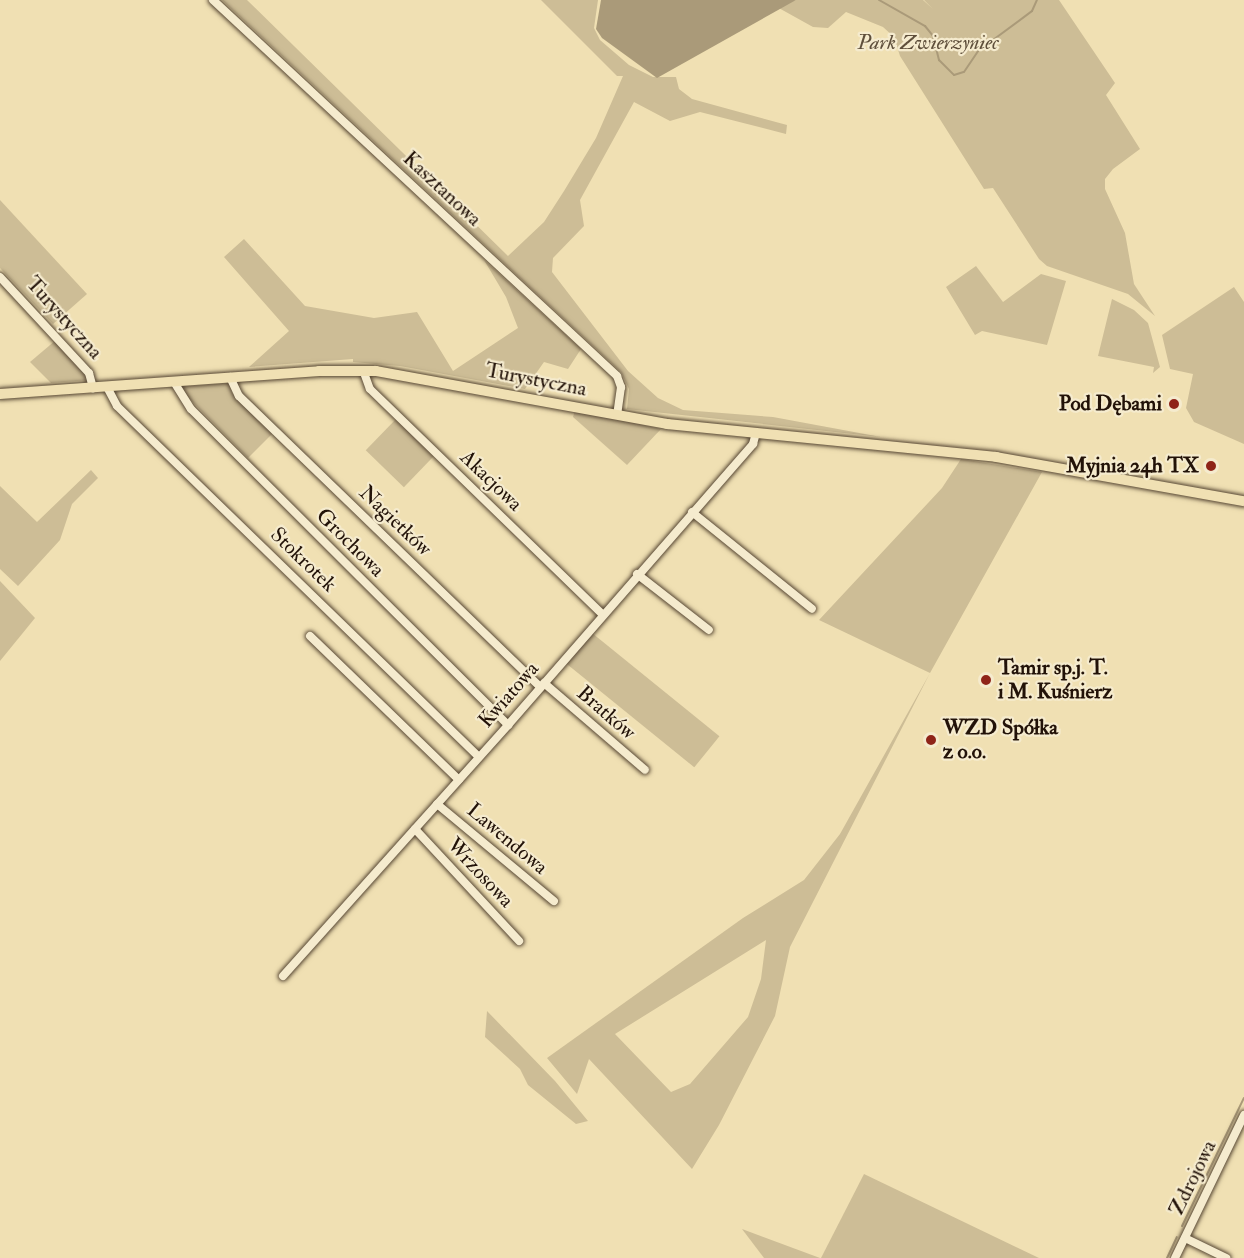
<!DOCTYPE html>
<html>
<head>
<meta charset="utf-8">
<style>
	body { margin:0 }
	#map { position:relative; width:1244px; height:1258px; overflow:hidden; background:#f0e0b3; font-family:"IM FELL Double Pica",serif }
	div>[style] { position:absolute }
	.green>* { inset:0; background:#cdbd96; transform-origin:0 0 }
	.water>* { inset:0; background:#aa9a79 }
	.stream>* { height:2px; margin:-1px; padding:0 1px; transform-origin:1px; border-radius:1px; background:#aa9a79 }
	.roads { filter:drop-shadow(0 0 2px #564633) drop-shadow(0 0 2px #564633) }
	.minor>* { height:8px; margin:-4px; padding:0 4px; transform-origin:4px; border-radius:4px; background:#f5ebce }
	.major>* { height:10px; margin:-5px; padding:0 5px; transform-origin:5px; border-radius:5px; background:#f0e0b3 }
	.dots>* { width:16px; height:16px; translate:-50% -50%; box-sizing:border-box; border:3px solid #f5ebce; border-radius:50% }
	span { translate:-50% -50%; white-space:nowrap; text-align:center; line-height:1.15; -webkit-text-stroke:4.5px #f5ebce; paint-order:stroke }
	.park-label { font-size:21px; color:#5e4e3a; font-style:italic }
	.street-label { font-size:21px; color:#221208 }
	.poi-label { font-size:21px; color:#221208; font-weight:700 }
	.right { translate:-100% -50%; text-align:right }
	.left { translate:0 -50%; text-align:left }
</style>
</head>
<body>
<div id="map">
	<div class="green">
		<i style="clip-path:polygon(222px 0,247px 0,508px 256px,544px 222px,564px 191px,596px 138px,623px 76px,617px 76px,541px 0,598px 0,594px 28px,600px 40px,629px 65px,653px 77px,676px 77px,679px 89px,692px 99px,787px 125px,786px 134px,700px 112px,670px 121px,634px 102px,580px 200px,584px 226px,553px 258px,552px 272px,628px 371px,658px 398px,683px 410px,773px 417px,881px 437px,627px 409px,629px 389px,621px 372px)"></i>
		<i style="clip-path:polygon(796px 0,923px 0,933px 9px,924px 0,1059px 0,1115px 83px,1106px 95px,1140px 149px,1113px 169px,1105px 179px,1105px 189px,1125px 233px,1134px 284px,1155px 316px,1128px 294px,1047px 266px,1039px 259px,993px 188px,984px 189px,900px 56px,894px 37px,883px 27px,846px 12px,828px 28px,813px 27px,777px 7px)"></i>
		<i style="clip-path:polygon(0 200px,87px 294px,53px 324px,0 268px)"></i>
		<i style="clip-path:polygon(244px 239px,305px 306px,374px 318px,417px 312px,453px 371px,518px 328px,506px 297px,484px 260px,581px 349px,568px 369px,544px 362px,525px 389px,400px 366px,353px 362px,353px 359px,249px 367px,289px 331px,224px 257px)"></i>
		<i style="clip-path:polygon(976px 266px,1003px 302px,1041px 274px,1066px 281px,1047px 345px,982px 331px,975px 335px,946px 287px)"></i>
		<i style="clip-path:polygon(1234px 287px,1244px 302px,1244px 444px,1194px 422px,1186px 408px,1193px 374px,1170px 369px,1162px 335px)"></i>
		<i style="clip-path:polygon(1112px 299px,1134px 310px,1148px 323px,1160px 367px,1153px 373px,1154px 367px,1098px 356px)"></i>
		<i style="clip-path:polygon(56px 340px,75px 361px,90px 380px,51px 383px,30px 362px)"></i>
		<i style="clip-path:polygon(229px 383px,232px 393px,274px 432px,248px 458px,178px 387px)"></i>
		<i style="clip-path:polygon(575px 410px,661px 429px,627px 465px,573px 417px)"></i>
		<i style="left:397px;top:418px;width:53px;height:45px;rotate:44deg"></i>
		<i style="clip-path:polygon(evenodd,961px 459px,1042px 472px,930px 673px,790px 947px,775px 1016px,719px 1125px,692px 1169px,589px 1059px,577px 1094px,547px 1058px,743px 918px,804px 880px,840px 834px,930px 673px,819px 620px,942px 488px,961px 459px,766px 940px,761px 979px,748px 1017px,690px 1084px,671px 1092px,615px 1034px,766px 940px)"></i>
		<i style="clip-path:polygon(91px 470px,98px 478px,72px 504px,60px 540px,18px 586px,0 569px,0 486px,37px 522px)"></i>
		<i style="clip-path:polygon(0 581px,35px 618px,0 661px)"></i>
		<i style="left:592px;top:633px;width:164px;height:40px;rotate:39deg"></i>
		<i style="clip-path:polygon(487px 1011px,555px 1081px,588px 1121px,576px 1124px,528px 1085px,520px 1069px,485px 1037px)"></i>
		<i style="clip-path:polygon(864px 1174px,1039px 1258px,821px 1258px)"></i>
		<i style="clip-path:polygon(742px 1229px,820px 1258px,764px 1258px)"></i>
	</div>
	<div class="water">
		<i style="clip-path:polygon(601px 0,796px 0,657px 78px,602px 38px,596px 29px)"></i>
	</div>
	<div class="stream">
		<i style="left:879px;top:0;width:53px;rotate:29.5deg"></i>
		<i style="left:925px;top:26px;width:13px;rotate:51deg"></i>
		<i style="left:933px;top:36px;width:25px;rotate:76deg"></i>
		<i style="left:939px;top:60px;width:21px;rotate:45deg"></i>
		<i style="left:954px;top:75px;width:10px;rotate:-17deg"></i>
		<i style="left:964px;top:72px;width:25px;rotate:-56deg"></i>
		<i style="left:978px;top:51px;width:67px;rotate:-36.5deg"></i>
		<i style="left:1032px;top:11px;width:12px;rotate:-66deg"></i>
		<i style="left:1182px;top:1226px;width:142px;rotate:-64.2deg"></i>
		<i style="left:1167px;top:1258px;width:23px;rotate:-65deg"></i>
	</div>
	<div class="roads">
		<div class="minor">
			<i style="left:213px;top:0;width:552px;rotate:42.94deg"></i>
			<i style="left:617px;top:376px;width:12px;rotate:70deg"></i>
			<i style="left:621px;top:387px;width:28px;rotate:98deg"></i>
			<i style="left:0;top:277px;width:131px;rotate:47.2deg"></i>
			<i style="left:89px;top:373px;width:16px;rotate:75deg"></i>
			<i style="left:363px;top:370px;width:20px;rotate:70deg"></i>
			<i style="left:370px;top:389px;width:323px;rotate:44.1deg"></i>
			<i style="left:230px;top:377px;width:21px;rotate:65deg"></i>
			<i style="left:239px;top:396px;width:419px;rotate:44deg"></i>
			<i style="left:174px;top:382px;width:32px;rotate:58deg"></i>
			<i style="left:191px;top:409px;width:448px;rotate:44.9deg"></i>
			<i style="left:107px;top:387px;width:21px;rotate:62deg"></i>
			<i style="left:117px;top:406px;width:504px;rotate:44.12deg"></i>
			<i style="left:692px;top:512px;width:154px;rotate:38.9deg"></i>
			<i style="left:637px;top:574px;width:91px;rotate:37.9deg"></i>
			<i style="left:310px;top:636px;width:207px;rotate:44deg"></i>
			<i style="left:544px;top:683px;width:133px;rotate:40.7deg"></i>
			<i style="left:437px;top:804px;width:152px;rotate:39.7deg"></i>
			<i style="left:415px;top:829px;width:153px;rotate:47.1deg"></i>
			<i style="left:283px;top:976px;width:337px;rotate:-48.1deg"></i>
			<i style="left:508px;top:725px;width:373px;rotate:-48.9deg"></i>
			<i style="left:753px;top:444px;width:11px;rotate:-75deg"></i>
			<i style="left:1185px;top:1238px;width:46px;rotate:26deg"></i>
			<i style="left:1175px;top:1258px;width:159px;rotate:-64.2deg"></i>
		</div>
		<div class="major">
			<i style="left:0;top:394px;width:320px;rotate:-4.1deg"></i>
			<i style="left:319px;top:371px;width:57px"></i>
			<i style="left:376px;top:371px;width:296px;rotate:10.3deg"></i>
			<i style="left:667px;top:424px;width:331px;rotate:5.7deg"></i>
			<i style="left:996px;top:457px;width:252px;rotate:10.1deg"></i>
		</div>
	</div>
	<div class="dots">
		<i style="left:1174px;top:404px;background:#8f2418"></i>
		<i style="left:1211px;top:466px;background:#8f2418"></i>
		<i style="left:986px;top:680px;background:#8f2418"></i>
		<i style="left:931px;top:740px;background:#8f2418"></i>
	</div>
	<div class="park-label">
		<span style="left:928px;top:43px">Park Zwierzyniec</span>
	</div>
	<div class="street-label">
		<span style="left:442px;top:189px;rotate:43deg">Kasztanowa</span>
		<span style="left:64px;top:318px;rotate:48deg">Turystyczna</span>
		<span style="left:536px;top:380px;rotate:11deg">Turystyczna</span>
		<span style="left:491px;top:481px;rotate:44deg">Akacjowa</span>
		<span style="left:395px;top:521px;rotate:44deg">Nagietków</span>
		<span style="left:350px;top:543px;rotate:45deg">Grochowa</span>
		<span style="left:303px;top:560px;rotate:44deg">Stokrotek</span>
		<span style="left:509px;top:695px;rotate:-49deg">Kwiatowa</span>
		<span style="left:606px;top:713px;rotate:41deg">Bratków</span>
		<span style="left:507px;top:839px;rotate:40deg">Lawendowa</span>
		<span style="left:480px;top:873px;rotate:47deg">Wrzosowa</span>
		<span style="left:1193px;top:1178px;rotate:-64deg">Zdrojowa</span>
	</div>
	<div class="poi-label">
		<span class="right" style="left:1162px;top:404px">Pod Dębami</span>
		<span class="right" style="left:1199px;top:466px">Myjnia 24h TX</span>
		<span class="left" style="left:998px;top:680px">Tamir sp.j. T.<br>i M. Kuśnierz</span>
		<span class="left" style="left:943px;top:740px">WZD Spółka<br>z o.o.</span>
	</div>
</div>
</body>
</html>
